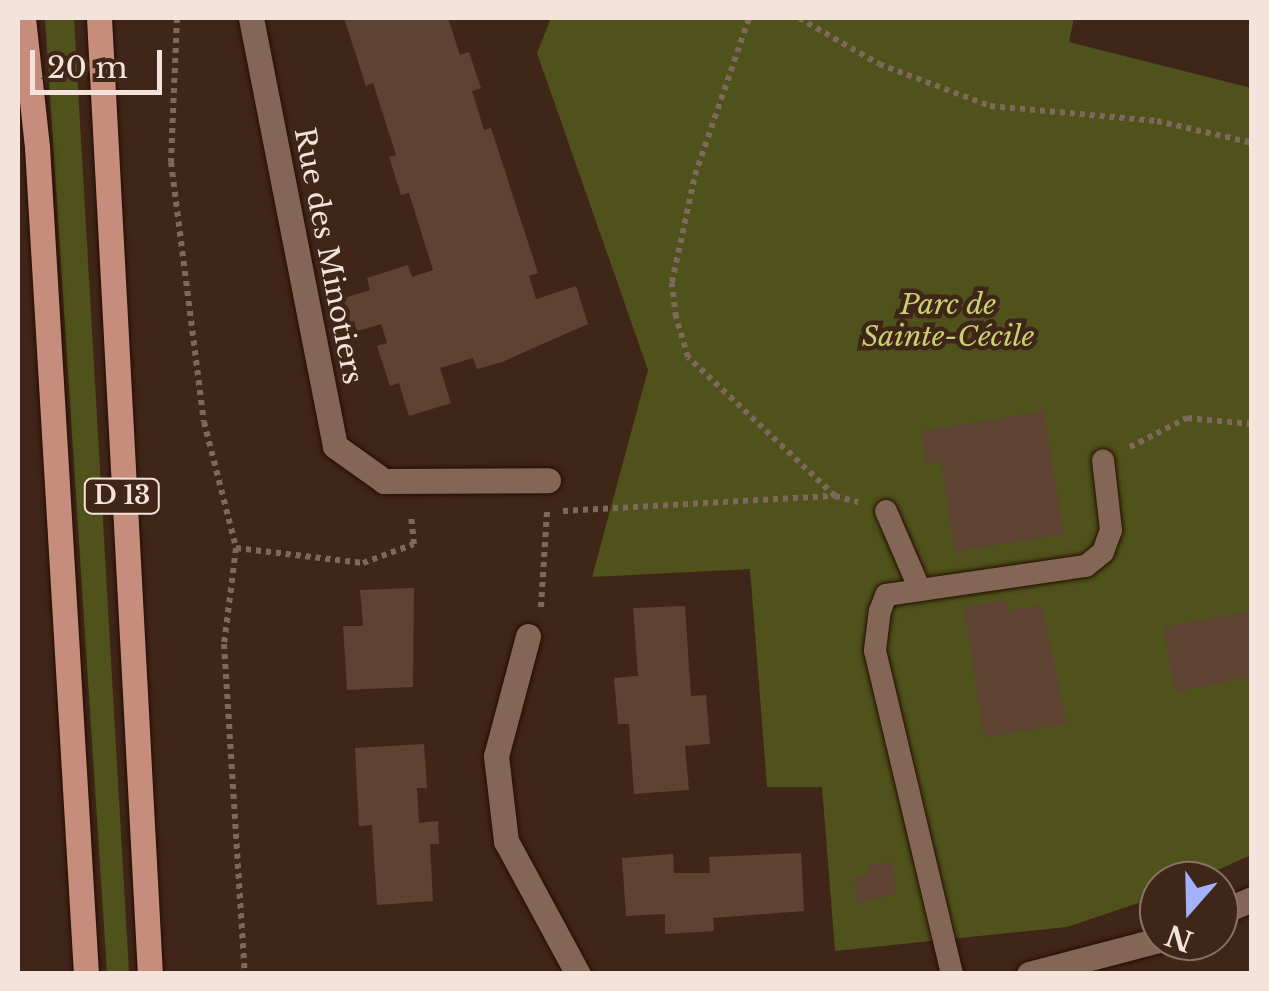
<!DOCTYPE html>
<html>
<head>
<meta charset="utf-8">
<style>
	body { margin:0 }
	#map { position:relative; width:1269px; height:991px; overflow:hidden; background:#402618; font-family:"Libre Baskerville",serif }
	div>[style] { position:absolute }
	.green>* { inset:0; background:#4f521a }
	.building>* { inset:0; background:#5e4333 }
	.path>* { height:6px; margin-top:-3px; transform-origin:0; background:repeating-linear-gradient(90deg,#7e675b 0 5px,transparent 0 10px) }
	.roads { filter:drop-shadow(0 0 2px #250e03) drop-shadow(0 0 2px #250e03) }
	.lane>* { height:22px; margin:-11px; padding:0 11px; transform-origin:11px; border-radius:11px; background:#846656 }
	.street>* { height:25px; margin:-12.5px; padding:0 12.5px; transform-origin:12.5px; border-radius:12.5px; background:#846656 }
	.primary>* { height:25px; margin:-12.5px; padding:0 12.5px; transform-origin:12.5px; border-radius:12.5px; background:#c78d7c }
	span { translate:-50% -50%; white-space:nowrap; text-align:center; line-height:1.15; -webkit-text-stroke:9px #402618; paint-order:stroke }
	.shield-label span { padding:2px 8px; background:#402618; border:2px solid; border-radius:8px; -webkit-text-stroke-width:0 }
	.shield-label { font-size:25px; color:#f4e3da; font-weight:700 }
	.street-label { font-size:28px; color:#f4e3da }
	.park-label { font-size:28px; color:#c9d071; font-style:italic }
	.frame { position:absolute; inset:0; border:20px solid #f4e3da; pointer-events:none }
	.north { position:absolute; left:1139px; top:861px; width:100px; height:100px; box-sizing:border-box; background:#402618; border:2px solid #887266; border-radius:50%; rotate:200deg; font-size:28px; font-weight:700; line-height:40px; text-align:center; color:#f4e3da }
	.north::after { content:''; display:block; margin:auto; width:35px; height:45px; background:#a5b1fc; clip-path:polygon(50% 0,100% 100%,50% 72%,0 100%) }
	.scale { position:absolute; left:30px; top:50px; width:132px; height:45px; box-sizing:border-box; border:5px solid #f4e3da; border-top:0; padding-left:12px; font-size:30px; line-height:35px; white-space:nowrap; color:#f4e3da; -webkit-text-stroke:8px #402618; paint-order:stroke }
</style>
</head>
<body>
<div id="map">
	<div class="green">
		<i style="clip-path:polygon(45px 18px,74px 18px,129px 973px,107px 973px)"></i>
		<i style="clip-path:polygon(551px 18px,1074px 18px,1069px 42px,1251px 88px,1251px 855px,1193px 881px,1159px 881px,1159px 896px,1067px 927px,835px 951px,822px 787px,767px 787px,750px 569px,592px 577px,648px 370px,537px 53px)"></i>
	</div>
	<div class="building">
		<i style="clip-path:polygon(344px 18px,448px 18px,460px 55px,469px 52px,481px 88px,472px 91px,484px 130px,491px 128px,538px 273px,529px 276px,536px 299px,576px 286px,588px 324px,502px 362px,477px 369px,473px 358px,440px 368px,451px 403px,409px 416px,399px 383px,390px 386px,377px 346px,387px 343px,381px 324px,345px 335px,335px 301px,370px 290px,367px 278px,408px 265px,412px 277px,433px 270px,409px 193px,401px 195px,389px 157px,396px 155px,373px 83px,366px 86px)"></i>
		<i style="clip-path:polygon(1044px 411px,1064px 534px,955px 552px,941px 462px,926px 465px,921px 431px)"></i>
		<i style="clip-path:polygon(414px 588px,413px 687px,347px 690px,343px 626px,363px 626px,360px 590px)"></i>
		<i style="clip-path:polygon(1006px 600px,1008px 611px,1042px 605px,1067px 724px,984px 738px,964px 607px)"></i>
		<i style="clip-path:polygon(685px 606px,691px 696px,706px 695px,710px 744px,685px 746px,689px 790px,634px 794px,629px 724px,618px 724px,614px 678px,638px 676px,633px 608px)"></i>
		<i style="clip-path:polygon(1252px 611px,1252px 677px,1175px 692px,1163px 627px)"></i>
		<i style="clip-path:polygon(424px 744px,427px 788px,417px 788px,419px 823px,438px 821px,439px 844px,430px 844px,433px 901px,377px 905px,372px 825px,359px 826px,355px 748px)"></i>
		<i style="clip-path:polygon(801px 853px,804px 911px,713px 918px,714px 931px,665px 934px,665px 914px,626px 916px,622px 858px,673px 854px,674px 873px,710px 873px,709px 857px)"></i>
		<i style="clip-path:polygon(893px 862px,896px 894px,857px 904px,854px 877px,869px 876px,868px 864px)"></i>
	</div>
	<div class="path">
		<i style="left:177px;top:18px;width:144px;rotate:92.4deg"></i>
		<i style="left:171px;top:162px;width:262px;rotate:82.8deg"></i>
		<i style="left:204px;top:422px;width:130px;rotate:75.7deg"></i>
		<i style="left:236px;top:548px;width:128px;rotate:6.7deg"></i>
		<i style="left:363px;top:563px;width:54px;rotate:-20.4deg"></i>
		<i style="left:414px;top:544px;width:29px;rotate:-96deg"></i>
		<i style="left:799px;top:18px;width:92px;rotate:29.9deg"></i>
		<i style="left:879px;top:64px;width:119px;rotate:20.7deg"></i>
		<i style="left:990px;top:106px;width:168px;rotate:5.1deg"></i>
		<i style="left:1157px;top:121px;width:98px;rotate:13deg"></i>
		<i style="left:1130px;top:447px;width:64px;rotate:-27deg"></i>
		<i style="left:1187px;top:418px;width:65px;rotate:5.3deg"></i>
		<i style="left:835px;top:496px;width:24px;rotate:15deg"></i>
		<i style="left:563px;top:511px;width:272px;rotate:-3.2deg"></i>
		<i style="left:835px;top:496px;width:202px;rotate:-136.6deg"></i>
		<i style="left:688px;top:357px;width:42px;rotate:-106.7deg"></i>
		<i style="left:676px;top:317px;width:35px;rotate:-97deg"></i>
		<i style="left:672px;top:282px;width:109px;rotate:-77.9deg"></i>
		<i style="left:695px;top:175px;width:166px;rotate:-71deg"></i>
		<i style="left:236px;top:548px;width:97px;rotate:97.1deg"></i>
		<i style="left:224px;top:644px;width:331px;rotate:86.4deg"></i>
		<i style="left:541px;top:607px;width:96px;rotate:-86.4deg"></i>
	</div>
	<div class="roads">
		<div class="lane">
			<i style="left:886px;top:511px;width:86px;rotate:66.7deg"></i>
			<i style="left:952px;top:974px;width:333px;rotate:-103.4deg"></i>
			<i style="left:875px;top:650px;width:39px;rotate:-83deg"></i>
			<i style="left:880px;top:611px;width:17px;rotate:-69deg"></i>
			<i style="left:886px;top:595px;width:202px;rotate:-8.3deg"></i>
			<i style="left:1086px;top:566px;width:22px;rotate:-39deg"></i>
			<i style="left:1103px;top:552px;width:23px;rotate:-70deg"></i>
			<i style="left:1111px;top:530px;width:70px;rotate:-96.5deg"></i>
		</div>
		<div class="street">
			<i style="left:251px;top:18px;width:436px;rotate:78.9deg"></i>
			<i style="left:335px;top:446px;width:60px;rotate:35.5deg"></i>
			<i style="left:384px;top:481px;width:164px;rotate:-0.3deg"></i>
			<i style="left:528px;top:636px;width:124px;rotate:104.9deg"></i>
			<i style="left:496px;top:756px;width:86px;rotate:83.3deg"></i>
			<i style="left:506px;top:841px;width:151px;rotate:61.6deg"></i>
			<i style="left:1219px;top:913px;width:36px;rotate:-23deg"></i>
			<i style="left:1029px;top:974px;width:134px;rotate:-14.7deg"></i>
		</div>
		<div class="primary">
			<i style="left:23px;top:18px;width:130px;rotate:83.8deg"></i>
			<i style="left:37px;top:147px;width:828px;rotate:86.61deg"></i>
			<i style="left:99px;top:18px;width:957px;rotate:86.95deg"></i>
		</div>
	</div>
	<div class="shield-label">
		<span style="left:122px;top:496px">D 13</span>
	</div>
	<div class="street-label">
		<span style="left:328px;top:256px;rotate:79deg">Rue des Minotiers</span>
	</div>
	<div class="park-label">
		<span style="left:948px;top:321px">Parc de<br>Sainte-Cécile</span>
	</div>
	<div class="frame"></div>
	<div class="north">N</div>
	<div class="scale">20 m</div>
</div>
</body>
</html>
